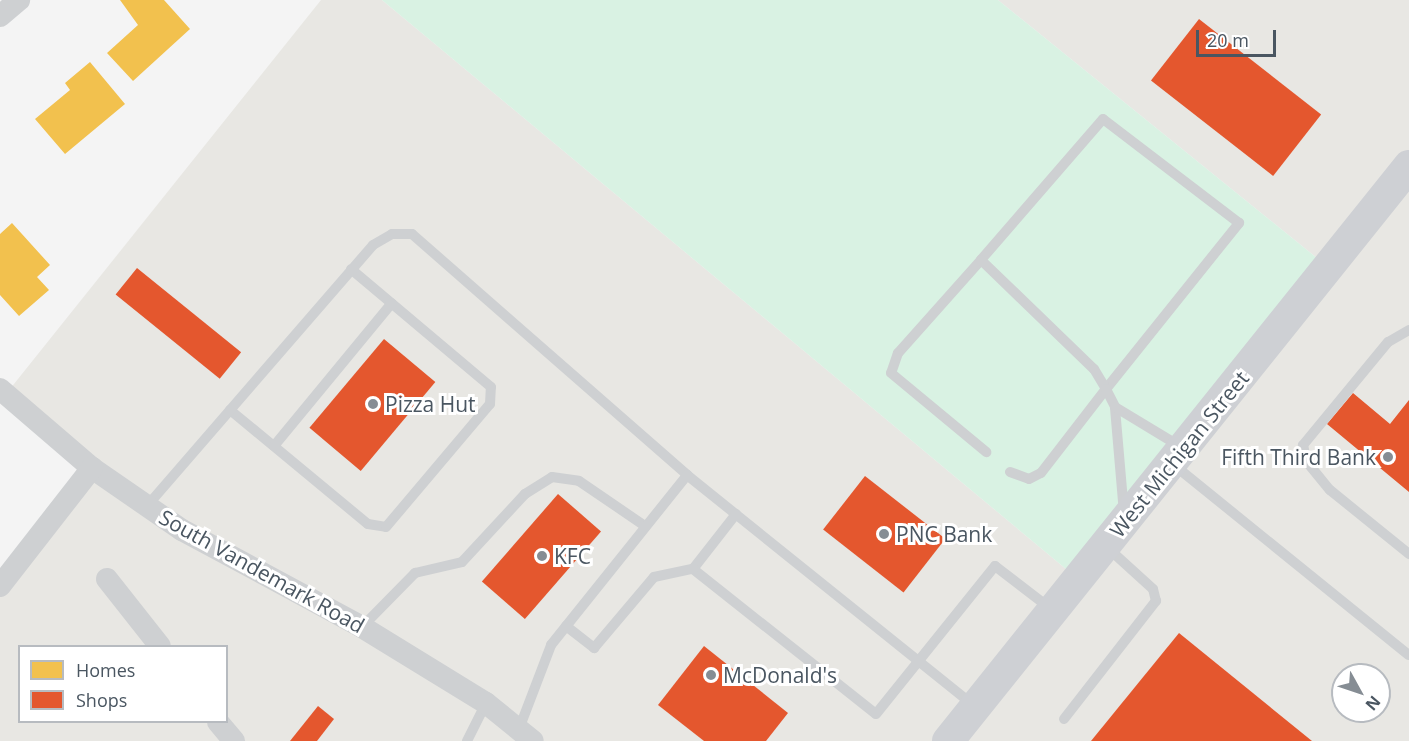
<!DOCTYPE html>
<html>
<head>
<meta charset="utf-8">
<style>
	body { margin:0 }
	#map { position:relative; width:1409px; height:741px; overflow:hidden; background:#f4f4f4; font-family:"Open Sans",sans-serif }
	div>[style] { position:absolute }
	.commercial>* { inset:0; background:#e8e7e3 }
	.green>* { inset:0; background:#d9f2e3 }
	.homes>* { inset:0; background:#f2c14e }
	.shops>* { inset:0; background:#e4572e; transform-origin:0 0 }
	.service>* { height:10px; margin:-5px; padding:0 5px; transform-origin:5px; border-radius:5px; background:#ced0d2 }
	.minor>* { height:22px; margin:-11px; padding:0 11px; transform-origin:11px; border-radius:11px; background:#ced0d2 }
	.secondary>* { height:32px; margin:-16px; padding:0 16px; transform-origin:16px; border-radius:16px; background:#ced0d4 }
	.dots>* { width:16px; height:16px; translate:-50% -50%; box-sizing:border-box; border:3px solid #fff; border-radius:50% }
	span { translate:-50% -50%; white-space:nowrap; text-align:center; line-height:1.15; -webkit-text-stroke:6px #fff; paint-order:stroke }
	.poi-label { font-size:21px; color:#4a5661 }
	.left { translate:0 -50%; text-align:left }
	.right { translate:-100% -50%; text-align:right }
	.street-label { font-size:21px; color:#4a5661 }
	.legend { position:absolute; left:18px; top:645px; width:210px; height:78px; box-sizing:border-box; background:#fff; border:2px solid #b7bbc0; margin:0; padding:8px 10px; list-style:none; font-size:18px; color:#4a5661 }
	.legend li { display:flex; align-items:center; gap:12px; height:30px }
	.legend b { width:30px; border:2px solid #b7bbc0 }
	.north { position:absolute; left:1331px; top:663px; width:60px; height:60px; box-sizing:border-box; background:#fff; border:2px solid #b7bbc0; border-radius:50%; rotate:130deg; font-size:16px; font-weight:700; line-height:24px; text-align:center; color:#4a5661 }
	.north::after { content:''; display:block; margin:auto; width:21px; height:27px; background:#868d94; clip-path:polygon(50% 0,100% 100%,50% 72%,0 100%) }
	.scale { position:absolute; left:1196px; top:30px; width:80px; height:27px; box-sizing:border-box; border:3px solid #4a5661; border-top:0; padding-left:8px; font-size:18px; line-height:21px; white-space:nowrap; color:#4a5661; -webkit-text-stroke:4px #fff; paint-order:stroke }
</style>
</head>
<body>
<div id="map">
	<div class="commercial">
		<i style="clip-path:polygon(evenodd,321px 0,382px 0,1078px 579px,1328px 267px,998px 0,1409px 0,1409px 741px,0 741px,0 586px,92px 468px,6px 394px,321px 0,20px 646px,226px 646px,226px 722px,20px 722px,20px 646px,321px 0,1343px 675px,1379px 675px,1379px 711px,1343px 711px,1343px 675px)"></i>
	</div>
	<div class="green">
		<i style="clip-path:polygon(382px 0,998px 0,1328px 267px,1078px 579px)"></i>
	</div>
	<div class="homes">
		<i style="clip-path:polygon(120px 0,164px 0,190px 29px,133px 81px,107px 53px,138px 25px)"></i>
		<i style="clip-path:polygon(90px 62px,125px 104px,65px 154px,35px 119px,70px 90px,65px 83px)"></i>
		<i style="clip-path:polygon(12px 223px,50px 265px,37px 277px,49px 290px,19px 316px,0 295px,0 234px)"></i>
	</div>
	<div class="shops">
		<i style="left:1199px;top:19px;width:155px;height:78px;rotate:38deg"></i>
		<i style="left:137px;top:268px;width:134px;height:34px;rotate:39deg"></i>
		<i style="left:384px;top:339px;width:67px;height:116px;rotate:40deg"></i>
		<i style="clip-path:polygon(1353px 393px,1390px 424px,1409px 400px,1409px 492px,1327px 424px)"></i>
		<i style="left:865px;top:476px;width:102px;height:68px;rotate:38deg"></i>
		<i style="left:558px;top:494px;width:57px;height:116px;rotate:41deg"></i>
		<i style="clip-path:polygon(1179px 633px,1312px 741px,1091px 741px)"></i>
		<i style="clip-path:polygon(704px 646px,788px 713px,766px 741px,704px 741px,658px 705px)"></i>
		<i style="clip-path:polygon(318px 706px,334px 719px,317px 741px,290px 741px)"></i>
	</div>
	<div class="service">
		<i style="left:981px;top:260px;width:125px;rotate:131.7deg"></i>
		<i style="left:898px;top:353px;width:21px;rotate:109deg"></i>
		<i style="left:891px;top:373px;width:124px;rotate:39.7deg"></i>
		<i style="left:1409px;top:330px;width:24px;rotate:150deg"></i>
		<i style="left:1388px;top:342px;width:134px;rotate:129.5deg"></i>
		<i style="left:1303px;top:445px;width:17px;rotate:77deg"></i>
		<i style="left:1307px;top:462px;width:36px;rotate:51deg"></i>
		<i style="left:1330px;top:490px;width:102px;rotate:39deg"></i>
		<i style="left:230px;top:410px;width:179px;rotate:39.6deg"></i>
		<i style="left:368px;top:524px;width:18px;rotate:9deg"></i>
		<i style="left:386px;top:527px;width:161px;rotate:-49.8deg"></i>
		<i style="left:490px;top:404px;width:17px;rotate:-87deg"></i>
		<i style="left:491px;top:387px;width:183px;rotate:-139.9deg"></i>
		<i style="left:274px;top:446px;width:185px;rotate:-50.5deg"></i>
		<i style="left:1174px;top:465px;width:302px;rotate:39deg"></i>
		<i style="left:1010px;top:472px;width:20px;rotate:20deg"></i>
		<i style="left:1029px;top:479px;width:13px;rotate:-27deg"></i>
		<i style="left:1041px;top:473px;width:106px;rotate:-52.3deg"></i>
		<i style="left:1106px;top:389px;width:213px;rotate:-51.3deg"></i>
		<i style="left:1239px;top:223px;width:171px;rotate:-142.6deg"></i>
		<i style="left:1103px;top:119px;width:186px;rotate:130.9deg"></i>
		<i style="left:981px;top:260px;width:157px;rotate:44deg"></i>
		<i style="left:1094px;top:369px;width:23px;rotate:59deg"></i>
		<i style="left:1106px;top:389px;width:20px;rotate:63deg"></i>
		<i style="left:147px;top:506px;width:345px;rotate:-49.1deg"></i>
		<i style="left:373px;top:245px;width:22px;rotate:-30deg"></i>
		<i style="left:392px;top:234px;width:20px"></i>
		<i style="left:412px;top:234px;width:366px;rotate:41.2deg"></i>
		<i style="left:687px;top:475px;width:367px;rotate:38.8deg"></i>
		<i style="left:1124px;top:513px;width:106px;rotate:-94.9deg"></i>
		<i style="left:1115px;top:407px;width:77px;rotate:31.2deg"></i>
		<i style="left:736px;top:514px;width:70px;rotate:128deg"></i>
		<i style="left:693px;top:569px;width:233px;rotate:38.4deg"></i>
		<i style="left:876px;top:714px;width:190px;rotate:-51.2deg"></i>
		<i style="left:995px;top:566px;width:71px;rotate:37.5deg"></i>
		<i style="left:566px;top:626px;width:36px;rotate:38deg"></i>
		<i style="left:594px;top:648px;width:93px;rotate:-49.8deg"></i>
		<i style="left:654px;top:577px;width:40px;rotate:-12deg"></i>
		<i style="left:362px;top:627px;width:76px;rotate:-45.5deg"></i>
		<i style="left:415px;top:573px;width:48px;rotate:-13.2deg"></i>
		<i style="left:462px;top:562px;width:93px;rotate:-47.2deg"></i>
		<i style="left:525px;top:494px;width:32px;rotate:-32deg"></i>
		<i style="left:552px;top:477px;width:27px;rotate:8deg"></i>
		<i style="left:579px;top:481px;width:80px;rotate:34.3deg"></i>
		<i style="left:1064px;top:719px;width:150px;rotate:-52.1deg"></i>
		<i style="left:1156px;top:601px;width:12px;rotate:-104deg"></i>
		<i style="left:1153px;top:589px;width:61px;rotate:-137.7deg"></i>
		<i style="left:519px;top:729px;width:90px;rotate:-69.1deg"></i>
		<i style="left:551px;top:645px;width:218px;rotate:-51.3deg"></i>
		<i style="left:467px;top:741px;width:42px;rotate:-63.4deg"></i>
	</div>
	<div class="minor">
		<i style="left:0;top:16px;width:25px;rotate:-40deg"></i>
		<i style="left:0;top:389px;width:121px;rotate:40.7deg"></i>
		<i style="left:92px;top:468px;width:109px;rotate:34.6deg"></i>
		<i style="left:182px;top:530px;width:204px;rotate:28.3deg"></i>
		<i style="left:362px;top:627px;width:145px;rotate:31.5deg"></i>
		<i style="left:486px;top:703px;width:60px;rotate:39deg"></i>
		<i style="left:107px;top:579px;width:85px;rotate:51.7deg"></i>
		<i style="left:0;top:586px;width:150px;rotate:-52.1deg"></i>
		<i style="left:218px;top:722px;width:25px;rotate:50deg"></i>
	</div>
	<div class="secondary">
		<i style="left:948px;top:741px;width:737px;rotate:-51.28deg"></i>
	</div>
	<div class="dots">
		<i style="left:373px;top:404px;background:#868d94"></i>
		<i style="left:1388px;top:457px;background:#868d94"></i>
		<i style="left:884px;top:534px;background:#868d94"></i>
		<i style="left:542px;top:556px;background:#868d94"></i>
		<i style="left:711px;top:675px;background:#868d94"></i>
	</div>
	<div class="poi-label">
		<span class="left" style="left:385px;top:404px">Pizza Hut</span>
		<span class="right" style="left:1376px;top:457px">Fifth Third Bank</span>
		<span class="left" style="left:896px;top:534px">PNC Bank</span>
		<span class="left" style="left:554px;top:556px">KFC</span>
		<span class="left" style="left:723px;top:675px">McDonald's</span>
	</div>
	<div class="street-label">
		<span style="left:1179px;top:454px;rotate:-51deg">West Michigan Street</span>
		<span style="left:262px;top:571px;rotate:29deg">South Vandemark Road</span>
	</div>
	<ul class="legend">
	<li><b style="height:16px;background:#f2c14e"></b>Homes</li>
	<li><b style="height:16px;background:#e4572e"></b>Shops</li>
	</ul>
	<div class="north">N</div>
	<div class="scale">20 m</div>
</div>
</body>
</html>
